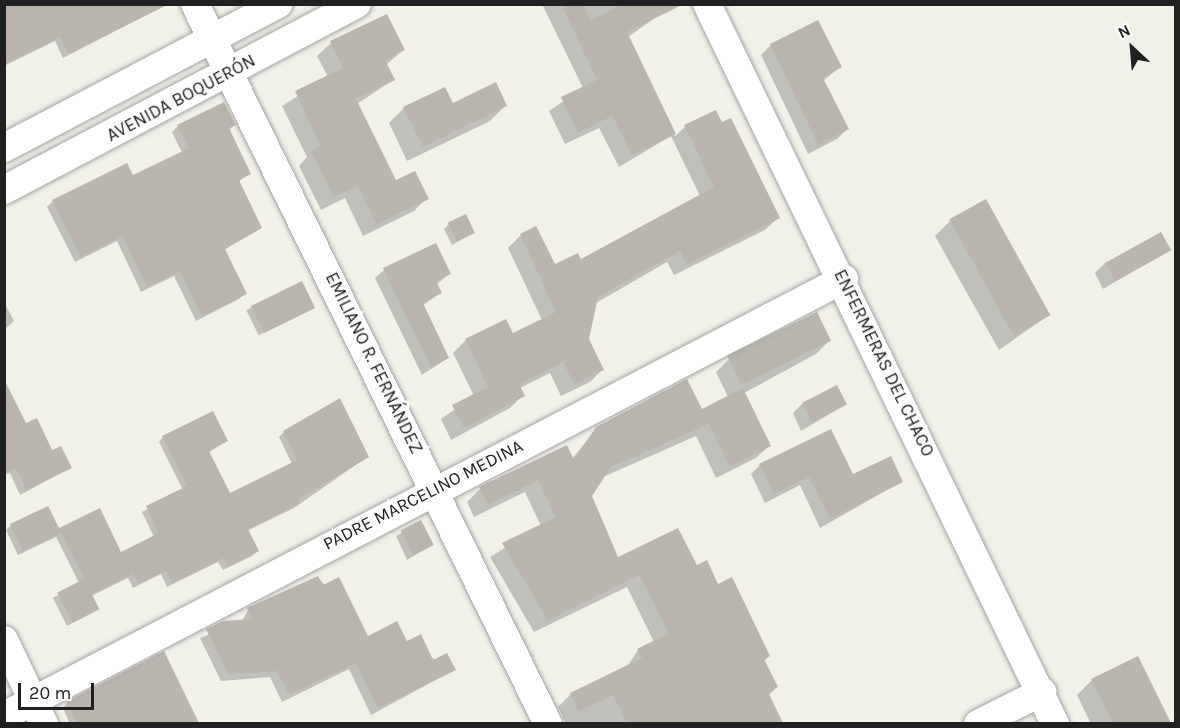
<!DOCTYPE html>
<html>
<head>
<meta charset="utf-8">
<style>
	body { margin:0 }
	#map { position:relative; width:1180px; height:728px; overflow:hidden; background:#f1f0e9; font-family:Karla,sans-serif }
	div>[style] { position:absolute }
	.shadow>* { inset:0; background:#0003; transform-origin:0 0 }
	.building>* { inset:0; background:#bab6af; transform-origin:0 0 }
	.roads { filter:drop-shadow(0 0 2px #a5a5a5) drop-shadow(0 0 2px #a5a5a5) }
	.minor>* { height:28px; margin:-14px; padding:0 14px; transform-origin:14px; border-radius:14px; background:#fff }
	span { translate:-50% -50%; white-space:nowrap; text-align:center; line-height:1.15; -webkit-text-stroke:6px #fff; paint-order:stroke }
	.street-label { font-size:18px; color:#212121 }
	.frame { position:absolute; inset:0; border:6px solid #212121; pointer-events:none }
	.north { position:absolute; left:1102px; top:18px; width:60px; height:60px; -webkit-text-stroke:4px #fff; paint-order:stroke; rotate:334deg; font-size:16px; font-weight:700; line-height:24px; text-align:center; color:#212121 }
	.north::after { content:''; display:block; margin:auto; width:21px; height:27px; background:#212121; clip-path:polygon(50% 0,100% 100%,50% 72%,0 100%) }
	.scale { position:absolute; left:18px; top:683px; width:76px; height:27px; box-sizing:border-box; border:3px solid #212121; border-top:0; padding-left:8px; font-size:18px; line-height:21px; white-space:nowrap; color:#212121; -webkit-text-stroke:4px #fff; paint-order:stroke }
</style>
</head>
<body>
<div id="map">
	<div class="shadow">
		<i style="clip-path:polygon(4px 4px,166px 5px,63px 58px,55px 41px,4px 66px)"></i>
		<i style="clip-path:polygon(542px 4px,648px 4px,655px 18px,628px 37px,675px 136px,685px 127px,778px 218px,765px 230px,674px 275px,667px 262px,596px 303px,588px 340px,602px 370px,590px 382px,561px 396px,550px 373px,520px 388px,523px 395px,510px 408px,451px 440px,441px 419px,474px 396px,453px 353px,466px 340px,512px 335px,542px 320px,508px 248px,521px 235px,554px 266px,581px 261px,700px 196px,671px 136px,619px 167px,599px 128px,565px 144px,549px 111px,583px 88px)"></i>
		<i style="clip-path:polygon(386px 16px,403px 50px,386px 65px,393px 80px,357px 104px,395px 182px,427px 198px,414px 211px,363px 236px,345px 198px,321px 210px,299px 166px,307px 157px,282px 106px,328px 77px,317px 56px,331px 43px)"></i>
		<i style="clip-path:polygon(771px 45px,840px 67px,823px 81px,847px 129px,837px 139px,808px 154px,761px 55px)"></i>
		<i style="clip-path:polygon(505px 106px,490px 121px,407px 161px,389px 123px,404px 108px)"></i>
		<i style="clip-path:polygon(234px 125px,228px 131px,249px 174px,238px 182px,260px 227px,224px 250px,245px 293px,239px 299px,196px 321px,174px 276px,141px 292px,117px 241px,75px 262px,47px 207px,53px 201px,132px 177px,182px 153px,172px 132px,178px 126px)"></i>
		<i style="clip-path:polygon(950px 221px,1049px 315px,999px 350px,935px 236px)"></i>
		<i style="clip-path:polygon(449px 224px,473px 233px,452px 245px,444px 229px)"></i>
		<i style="clip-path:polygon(1169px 250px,1103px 289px,1095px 273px,1105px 263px)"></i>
		<i style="clip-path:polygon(384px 270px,449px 274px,436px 285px,440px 293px,422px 306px,448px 358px,422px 375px,375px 278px)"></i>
		<i style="left:302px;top:283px;width:28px;height:62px;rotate:64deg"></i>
		<i style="clip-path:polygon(4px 302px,14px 321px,4px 330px)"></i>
		<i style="clip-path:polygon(829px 341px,816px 354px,744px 393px,769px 446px,756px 458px,716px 478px,696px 436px,603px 477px,590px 496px,618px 559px,696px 567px,718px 586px,769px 656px,764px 661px,777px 687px,768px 696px,781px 722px,566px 724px,558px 707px,571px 694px,627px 667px,638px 650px,654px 642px,627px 587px,534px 632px,490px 557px,541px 526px,525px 492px,474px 517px,467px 502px,480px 489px,572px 459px,597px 428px,701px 411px,728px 397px,716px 372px,729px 359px)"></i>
		<i style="clip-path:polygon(4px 382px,26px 426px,70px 468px,20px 495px,10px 473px,4px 475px)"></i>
		<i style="clip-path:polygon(803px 403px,845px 405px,801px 431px,793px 413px)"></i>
		<i style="clip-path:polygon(284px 432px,367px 457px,294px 508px,247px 531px,257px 551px,252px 556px,223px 570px,218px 562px,167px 587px,161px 574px,133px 588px,128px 578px,91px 596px,97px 609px,67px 626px,53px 598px,79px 583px,56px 537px,18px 555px,6px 530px,11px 525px,58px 530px,121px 554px,154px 537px,142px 512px,183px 490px,159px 442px,163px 437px,226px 441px,208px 453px,229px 495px,292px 464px,279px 437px)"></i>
		<i style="clip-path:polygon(760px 465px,853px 477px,901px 482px,820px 528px,800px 485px,765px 503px,751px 474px)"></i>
		<i style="clip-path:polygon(421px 522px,432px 545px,407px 560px,396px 536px)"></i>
		<i style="clip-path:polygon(318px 577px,367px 638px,406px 643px,454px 670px,371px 715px,349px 669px,282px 702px,270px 677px,221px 681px,200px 638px,242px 621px,248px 610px)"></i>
		<i style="clip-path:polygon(163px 653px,197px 724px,163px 724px,160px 717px,147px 724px,70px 724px,63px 708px,67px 703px)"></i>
		<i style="clip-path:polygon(1138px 658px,1170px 724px,1091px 724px,1077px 695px,1092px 680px)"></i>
	</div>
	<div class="building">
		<i style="clip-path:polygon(4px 4px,169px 4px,68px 54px,60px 37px,4px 64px)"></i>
		<i style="clip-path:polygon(561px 4px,583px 4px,591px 20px,622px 4px,684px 4px,627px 32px,676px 134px,632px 155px,612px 116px,578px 133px,561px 97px,597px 80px)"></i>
		<i style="clip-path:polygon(387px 14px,405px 50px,385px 60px,395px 80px,356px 99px,396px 180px,415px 171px,429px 199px,377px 224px,358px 186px,334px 197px,311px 151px,321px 146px,295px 91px,343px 68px,330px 41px)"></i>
		<i style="clip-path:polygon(818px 20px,842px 67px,823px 78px,849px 129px,818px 145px,770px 44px)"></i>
		<i style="clip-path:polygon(496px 82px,507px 106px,423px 147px,403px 107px,445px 87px,453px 103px)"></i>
		<i style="clip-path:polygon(224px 102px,236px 125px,229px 128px,251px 174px,239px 180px,262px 228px,225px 249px,247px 294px,202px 316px,180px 271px,147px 287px,123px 236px,81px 257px,52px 200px,127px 163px,133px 175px,189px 148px,177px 125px)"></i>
		<i style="clip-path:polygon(716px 110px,722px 122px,731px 118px,780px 218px,687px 264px,680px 251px,598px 297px,589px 339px,604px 370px,574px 384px,563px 362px,519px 384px,525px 396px,464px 428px,452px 405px,488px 387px,465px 339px,506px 319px,513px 333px,556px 312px,520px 234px,536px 226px,555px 264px,578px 253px,581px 259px,714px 187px,684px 125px)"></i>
		<i style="left:986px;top:199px;width:133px;height:42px;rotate:61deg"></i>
		<i style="left:466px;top:214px;width:21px;height:20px;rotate:65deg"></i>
		<i style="left:1161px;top:232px;width:21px;height:64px;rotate:61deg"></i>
		<i style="clip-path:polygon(436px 243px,451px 274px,436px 281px,442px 293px,423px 303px,449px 358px,431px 367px,383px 268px)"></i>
		<i style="left:302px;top:281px;width:30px;height:57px;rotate:64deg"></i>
		<i style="left:817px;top:312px;width:32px;height:100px;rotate:64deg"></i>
		<i style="clip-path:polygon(4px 379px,26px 423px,37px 418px,52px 450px,61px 446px,72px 468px,26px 490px,16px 468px,4px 474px)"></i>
		<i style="clip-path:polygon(687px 379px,702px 409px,743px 388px,771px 446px,730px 466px,709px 424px,611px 467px,592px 496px,618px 557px,678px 528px,697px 565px,707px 560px,718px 584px,732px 577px,770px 656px,764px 659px,778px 687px,768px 692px,783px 723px,627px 723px,613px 695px,579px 711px,570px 693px,642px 658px,637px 649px,669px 633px,640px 575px,548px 620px,502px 543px,556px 517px,538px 480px,488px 505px,479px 487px,567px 445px,574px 460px,596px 427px)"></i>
		<i style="left:837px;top:385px;width:22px;height:39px;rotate:63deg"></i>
		<i style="clip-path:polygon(340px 398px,369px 457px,298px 499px,300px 503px,248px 529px,259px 551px,228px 567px,223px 558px,172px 583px,166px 570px,138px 584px,133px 574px,92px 594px,61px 533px,23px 551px,10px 524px,48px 506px,59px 528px,100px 508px,121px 552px,159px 533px,146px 506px,187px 486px,162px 436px,213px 411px,228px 441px,209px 451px,230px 493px,297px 460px,283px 431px)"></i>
		<i style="clip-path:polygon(831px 429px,853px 474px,891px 456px,903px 482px,830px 519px,809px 477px,774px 494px,759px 464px)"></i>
		<i style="left:421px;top:520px;width:28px;height:23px;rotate:63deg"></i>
		<i style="clip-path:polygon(318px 576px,323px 585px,339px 577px,368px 636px,397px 621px,407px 641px,421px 634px,433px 660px,447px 653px,456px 670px,378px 708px,356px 663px,289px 695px,277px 671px,228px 674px,206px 629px,223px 621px,252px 619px,247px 608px)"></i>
		<i style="left:84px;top:579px;width:34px;height:30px;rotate:63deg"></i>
		<i style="clip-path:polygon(164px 651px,199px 723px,77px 723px,66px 702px)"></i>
		<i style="clip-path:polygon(1138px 656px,1171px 723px,1113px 723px,1091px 679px)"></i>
	</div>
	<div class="roads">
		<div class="minor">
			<i style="left:195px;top:4px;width:802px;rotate:63.88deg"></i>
			<i style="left:707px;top:4px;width:800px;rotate:64.2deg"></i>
			<i style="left:4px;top:148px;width:310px;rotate:-27.7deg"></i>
			<i style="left:4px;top:190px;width:399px;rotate:-27.8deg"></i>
			<i style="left:4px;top:640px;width:93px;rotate:64.5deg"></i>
			<i style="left:4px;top:716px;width:947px;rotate:-27.49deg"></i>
			<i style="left:978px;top:724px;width:72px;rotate:-26.6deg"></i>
		</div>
	</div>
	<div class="street-label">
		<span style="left:181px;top:98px;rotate:-28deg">AVENIDA BOQUERÓN</span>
		<span style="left:374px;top:363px;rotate:64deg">EMILIANO R. FERNÁNDEZ</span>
		<span style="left:884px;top:363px;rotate:64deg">ENFERMERAS DEL CHACO</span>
		<span style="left:423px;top:495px;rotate:-27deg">PADRE MARCELINO MEDINA</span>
	</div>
	<div class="frame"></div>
	<div class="north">N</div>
	<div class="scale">20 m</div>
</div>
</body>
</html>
